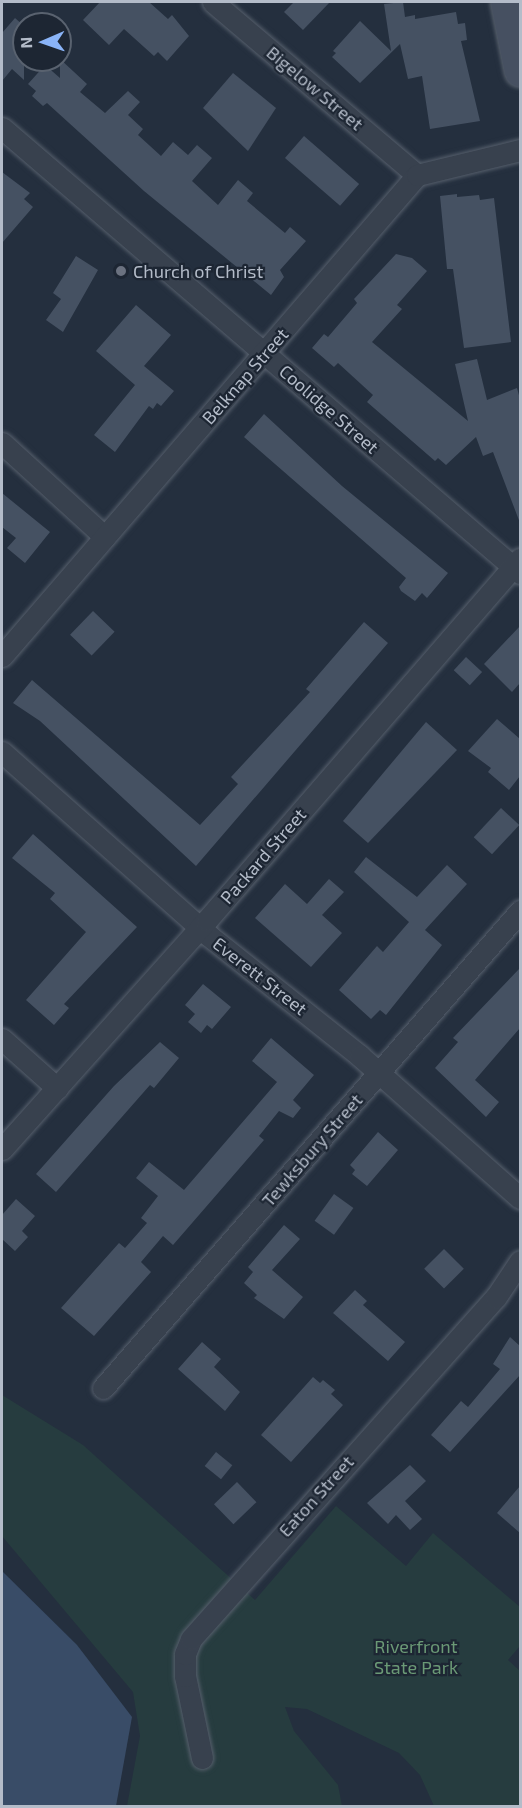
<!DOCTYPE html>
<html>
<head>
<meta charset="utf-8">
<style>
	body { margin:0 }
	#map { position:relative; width:522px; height:1808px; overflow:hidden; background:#242f3e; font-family:"Exo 2",sans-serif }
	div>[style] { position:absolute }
	.green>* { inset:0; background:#263c3f }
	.water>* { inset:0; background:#394c67 }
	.building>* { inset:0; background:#455162; transform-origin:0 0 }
	.roads { filter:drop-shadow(0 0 2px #565f6c) drop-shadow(0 0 2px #565f6c) }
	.minor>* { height:21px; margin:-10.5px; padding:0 10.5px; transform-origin:10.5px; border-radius:10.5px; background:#38414e }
	.secondary>* { height:30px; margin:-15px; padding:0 15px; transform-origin:15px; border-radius:15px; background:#465061 }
	.dots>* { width:16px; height:16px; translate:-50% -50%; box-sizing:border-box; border:3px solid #1d2633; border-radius:50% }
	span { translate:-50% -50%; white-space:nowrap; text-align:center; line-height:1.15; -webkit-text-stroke:4.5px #1d2633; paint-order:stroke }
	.street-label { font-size:18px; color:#b4bcc9 }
	.poi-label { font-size:18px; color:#b4bcc9 }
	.left { translate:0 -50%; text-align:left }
	.park-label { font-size:18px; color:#6b9a76 }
	.frame { position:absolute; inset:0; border:3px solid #b4bcc9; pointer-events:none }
	.north { position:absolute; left:12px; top:12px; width:60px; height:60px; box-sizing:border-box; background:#1d2633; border:2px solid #59626f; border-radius:50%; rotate:268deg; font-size:16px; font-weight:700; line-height:24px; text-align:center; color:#b4bcc9 }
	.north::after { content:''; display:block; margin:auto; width:21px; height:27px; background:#8ab4f8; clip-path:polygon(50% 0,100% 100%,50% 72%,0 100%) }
</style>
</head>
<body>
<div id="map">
	<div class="green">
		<i style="clip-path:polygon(2px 1395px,83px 1445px,255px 1600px,336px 1506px,406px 1566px,433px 1533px,520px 1607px,520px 1646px,508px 1660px,520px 1671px,520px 1806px,434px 1806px,420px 1775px,399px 1753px,307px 1709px,285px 1707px,294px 1731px,338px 1785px,342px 1806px,127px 1806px,140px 1736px,133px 1692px,2px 1536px)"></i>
	</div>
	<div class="water">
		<i style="clip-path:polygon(2px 1571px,77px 1645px,132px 1717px,116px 1806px,2px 1806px)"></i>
	</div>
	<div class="building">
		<i style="clip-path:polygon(100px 2px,149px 2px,168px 19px,172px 15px,189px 36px,167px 61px,158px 52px,154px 56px,124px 29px,109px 45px,83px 20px)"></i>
		<i style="clip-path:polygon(294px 2px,330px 2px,303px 30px,284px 12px)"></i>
		<i style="clip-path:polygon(403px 2px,405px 17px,415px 15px,415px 19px,456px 12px,458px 24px,465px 23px,467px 40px,461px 41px,480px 121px,430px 129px,422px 76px,408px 79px,400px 44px,360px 83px,332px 57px,336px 53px,333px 51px,360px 21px,391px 51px,384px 4px)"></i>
		<i style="clip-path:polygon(15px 18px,24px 26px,24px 80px,12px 69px,2px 81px,2px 33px)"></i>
		<i style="clip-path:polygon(60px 59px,87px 84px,80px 92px,105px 113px,128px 91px,140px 102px,128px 115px,143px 129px,138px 135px,161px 156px,173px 142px,188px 155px,197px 145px,212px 158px,192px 181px,218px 205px,238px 180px,253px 193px,247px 201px,285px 233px,290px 227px,306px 241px,280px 270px,284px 277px,271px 295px,144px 191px,47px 103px,43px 106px,32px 96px,36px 91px,28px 84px,45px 65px,60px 78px)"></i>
		<i style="clip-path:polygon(233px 73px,276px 108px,248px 151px,203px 108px)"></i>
		<i style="left:304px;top:136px;width:73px;height:29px;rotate:41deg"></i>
		<i style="clip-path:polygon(2px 172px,30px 193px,24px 199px,33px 207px,2px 243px)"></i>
		<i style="clip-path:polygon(457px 194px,457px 197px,479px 195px,480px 200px,494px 198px,511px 342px,464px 348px,453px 269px,447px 269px,440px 196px)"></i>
		<i style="clip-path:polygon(396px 254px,412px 258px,427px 271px,397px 305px,402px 309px,372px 342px,468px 421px,455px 364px,477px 359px,487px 400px,517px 388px,520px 399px,520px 523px,493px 452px,483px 456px,476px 437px,446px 465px,438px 458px,435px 461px,367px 402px,373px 395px,338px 363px,334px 367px,312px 348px,324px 334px,328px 337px,357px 303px,354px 299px)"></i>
		<i style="clip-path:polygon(76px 256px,98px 270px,63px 332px,46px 320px,61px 299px,53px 293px)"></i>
		<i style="clip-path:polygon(136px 305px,171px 335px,144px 366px,174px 391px,161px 406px,157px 403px,153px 409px,149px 406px,115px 452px,94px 435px,135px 385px,96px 351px)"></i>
		<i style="clip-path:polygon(264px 414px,342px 486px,448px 573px,427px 598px,422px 593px,415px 601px,401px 591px,399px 587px,406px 578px,244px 437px)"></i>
		<i style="clip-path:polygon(2px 493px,50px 532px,25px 563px,7px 548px,16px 538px,2px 527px)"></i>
		<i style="left:93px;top:611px;width:30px;height:33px;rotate:44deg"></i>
		<i style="clip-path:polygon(364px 622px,388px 643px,196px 866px,40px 721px,13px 703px,32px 680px,200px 825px,238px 784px,231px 777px,310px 692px,306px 689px)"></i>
		<i style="clip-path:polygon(520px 626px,520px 683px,512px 692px,484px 664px)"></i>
		<i style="left:466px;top:657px;width:22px;height:18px;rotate:43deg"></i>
		<i style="clip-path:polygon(497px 719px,520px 739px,520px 776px,509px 790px,488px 772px,491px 768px,468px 751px)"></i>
		<i style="clip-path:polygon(426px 722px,457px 750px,368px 843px,343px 821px)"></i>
		<i style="left:501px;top:808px;width:25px;height:40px;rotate:43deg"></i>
		<i style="clip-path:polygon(33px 834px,137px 927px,64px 1004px,69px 1008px,54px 1025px,26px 1000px,86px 932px,50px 899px,55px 893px,12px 858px)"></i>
		<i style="clip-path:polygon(366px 857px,417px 897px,447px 865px,467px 884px,425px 930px,442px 945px,386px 1015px,380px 1010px,371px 1019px,339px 990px,377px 946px,383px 952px,409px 922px,354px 872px)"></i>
		<i style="clip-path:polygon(329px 879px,344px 892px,322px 915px,342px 933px,311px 967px,255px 918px,285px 884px,307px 904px)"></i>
		<i style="clip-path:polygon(520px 968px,520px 1028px,475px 1080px,499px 1102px,486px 1117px,435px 1068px,458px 1042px,453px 1038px)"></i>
		<i style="clip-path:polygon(203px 984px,231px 1007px,212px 1029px,207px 1025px,201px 1033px,188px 1022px,195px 1014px,185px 1005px)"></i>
		<i style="clip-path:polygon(271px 1038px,314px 1075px,293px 1100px,301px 1108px,293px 1118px,279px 1111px,259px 1136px,264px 1140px,173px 1245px,163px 1236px,141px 1262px,151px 1272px,94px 1336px,61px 1308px,119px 1243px,125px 1248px,147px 1223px,141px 1218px,158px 1196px,136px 1178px,149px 1162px,184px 1190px,277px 1082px,252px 1061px)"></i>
		<i style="clip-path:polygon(160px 1042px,179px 1058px,154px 1088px,150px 1085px,56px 1192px,36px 1174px,114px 1086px)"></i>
		<i style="clip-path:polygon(378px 1132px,398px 1150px,367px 1186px,352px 1174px,355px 1170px,350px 1165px)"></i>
		<i style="left:334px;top:1194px;width:24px;height:33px;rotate:36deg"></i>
		<i style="clip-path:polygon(16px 1199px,35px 1216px,22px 1231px,28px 1237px,15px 1251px,2px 1239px,2px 1215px)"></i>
		<i style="clip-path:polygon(284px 1225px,300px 1239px,272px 1270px,303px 1297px,284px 1319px,254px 1298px,257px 1295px,244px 1283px,253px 1272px,248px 1267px)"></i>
		<i style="left:444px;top:1249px;width:28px;height:28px;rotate:45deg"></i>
		<i style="clip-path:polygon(355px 1290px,367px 1301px,363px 1305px,405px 1342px,388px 1361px,333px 1313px)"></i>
		<i style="clip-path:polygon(510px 1337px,520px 1346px,520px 1375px,450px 1452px,431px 1435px,461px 1401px,468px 1407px,500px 1369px,493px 1364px)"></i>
		<i style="clip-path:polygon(202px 1342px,221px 1359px,214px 1367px,240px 1392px,225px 1411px,178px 1369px)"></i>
		<i style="clip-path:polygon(313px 1377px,320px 1383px,323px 1380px,335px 1390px,331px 1394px,343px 1405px,291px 1462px,261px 1435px)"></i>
		<i style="left:216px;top:1452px;width:21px;height:18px;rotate:39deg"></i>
		<i style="clip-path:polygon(410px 1465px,426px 1481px,405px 1501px,422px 1519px,410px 1530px,396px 1515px,388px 1524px,367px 1503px)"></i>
		<i style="left:237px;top:1482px;width:28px;height:32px;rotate:46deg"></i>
		<i style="clip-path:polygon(520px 1486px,520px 1533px,497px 1513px)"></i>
	</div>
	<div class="roads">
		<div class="minor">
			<i style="left:213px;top:2px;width:267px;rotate:40.3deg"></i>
			<i style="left:2px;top:128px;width:683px;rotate:40.66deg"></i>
			<i style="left:2px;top:443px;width:139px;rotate:42.4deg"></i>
			<i style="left:2px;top:656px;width:635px;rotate:-49.21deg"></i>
			<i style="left:417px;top:175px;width:106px;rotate:-13.6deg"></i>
			<i style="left:2px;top:752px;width:276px;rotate:41.6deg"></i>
			<i style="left:208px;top:935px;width:194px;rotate:38.5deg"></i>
			<i style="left:360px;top:1056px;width:214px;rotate:41.6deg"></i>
			<i style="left:2px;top:1039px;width:74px;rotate:41.7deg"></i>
			<i style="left:2px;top:1149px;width:307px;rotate:-48.2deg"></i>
			<i style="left:207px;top:920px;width:478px;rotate:-49.1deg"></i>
			<i style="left:103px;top:1388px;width:634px;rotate:-48.84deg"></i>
			<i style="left:202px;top:1758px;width:84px;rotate:-101.7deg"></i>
			<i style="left:185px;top:1676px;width:22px;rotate:-90deg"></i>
			<i style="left:185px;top:1654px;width:16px;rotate:-68deg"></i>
			<i style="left:191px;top:1639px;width:458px;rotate:-48.3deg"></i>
			<i style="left:496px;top:1297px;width:43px;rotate:-56.3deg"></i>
		</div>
		<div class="secondary">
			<i style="left:506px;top:2px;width:71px;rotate:78.7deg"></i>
		</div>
	</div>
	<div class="dots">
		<i style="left:121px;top:271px;background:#6b7280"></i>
	</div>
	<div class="street-label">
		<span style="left:315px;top:88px;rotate:40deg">Bigelow Street</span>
		<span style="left:245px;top:376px;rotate:-49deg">Belknap Street</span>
		<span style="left:329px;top:409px;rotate:41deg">Coolidge Street</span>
		<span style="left:263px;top:856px;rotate:-49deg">Packard Street</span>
		<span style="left:260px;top:976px;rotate:38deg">Everett Street</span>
		<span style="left:312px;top:1150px;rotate:-49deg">Tewksbury Street</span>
		<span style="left:316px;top:1496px;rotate:-48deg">Eaton Street</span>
	</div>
	<div class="poi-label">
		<span class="left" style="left:133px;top:271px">Church of Christ</span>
	</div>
	<div class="park-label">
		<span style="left:416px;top:1657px">Riverfront<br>State Park</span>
	</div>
	<div class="frame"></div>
	<div class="north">N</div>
</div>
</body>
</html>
